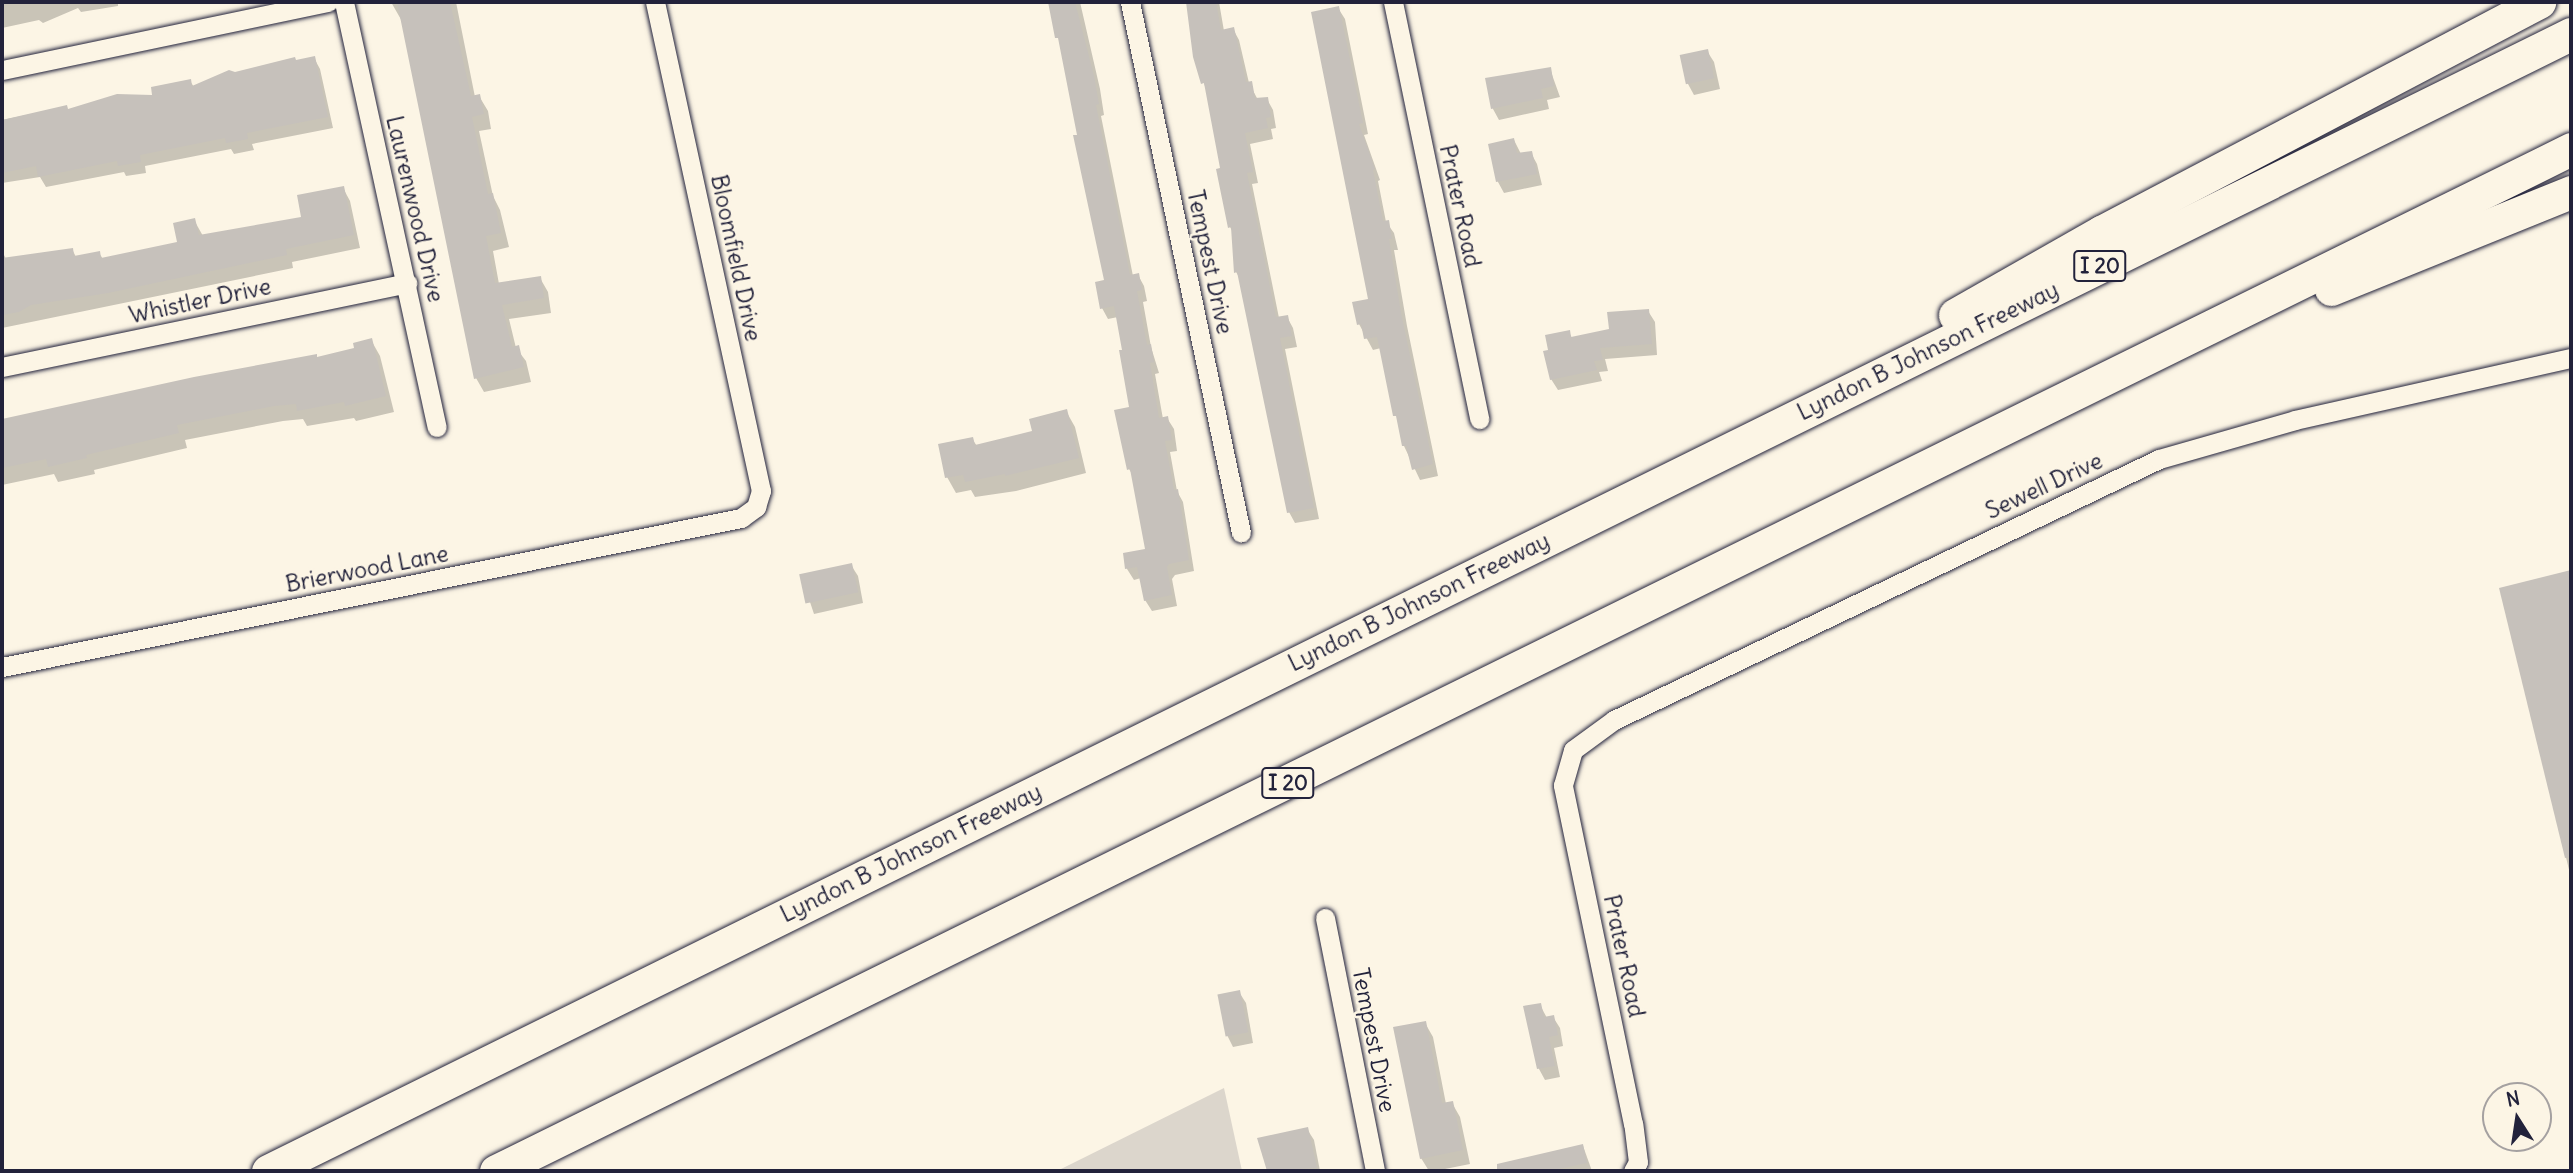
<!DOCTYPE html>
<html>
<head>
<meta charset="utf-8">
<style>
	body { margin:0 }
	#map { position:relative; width:2573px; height:1173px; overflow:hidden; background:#fcf5e5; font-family:Delius,sans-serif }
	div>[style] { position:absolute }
	.green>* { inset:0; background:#dcd6cc }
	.shadow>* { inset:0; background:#0003 }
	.building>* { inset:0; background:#c6c1bb; transform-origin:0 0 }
	.roads { filter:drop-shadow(0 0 2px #22223b) drop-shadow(0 0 2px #22223b) }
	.street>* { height:19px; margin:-9.5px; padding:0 9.5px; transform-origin:9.5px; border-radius:9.5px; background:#fcf5e5 }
	.highway>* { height:33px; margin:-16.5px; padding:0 16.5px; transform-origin:16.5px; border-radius:16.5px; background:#fcf5e5 }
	span { translate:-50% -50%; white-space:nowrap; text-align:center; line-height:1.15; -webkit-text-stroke:5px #fcf5e5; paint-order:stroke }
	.shield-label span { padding:2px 5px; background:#fcf5e5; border:2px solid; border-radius:5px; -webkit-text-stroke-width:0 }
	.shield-label { font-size:21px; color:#22223b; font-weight:700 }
	.street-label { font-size:23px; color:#22223b }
	.frame { position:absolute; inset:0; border:4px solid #22223b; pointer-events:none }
	.north { position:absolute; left:2482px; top:1082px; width:70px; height:70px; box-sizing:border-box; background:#fcf5e5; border:2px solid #a5a1a1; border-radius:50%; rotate:348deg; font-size:19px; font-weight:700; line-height:28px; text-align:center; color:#22223b }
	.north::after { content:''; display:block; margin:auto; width:24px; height:32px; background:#22223b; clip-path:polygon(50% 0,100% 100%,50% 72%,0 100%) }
</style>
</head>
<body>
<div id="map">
	<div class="green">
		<i style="clip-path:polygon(1224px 1088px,1242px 1171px,1057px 1171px)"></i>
	</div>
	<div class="shadow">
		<i style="clip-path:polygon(2px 2px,118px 2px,118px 6px,81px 12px,78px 8px,43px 23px,39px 20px,2px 28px)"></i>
		<i style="clip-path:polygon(391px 2px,456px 2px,475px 97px,479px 96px,488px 111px,491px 129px,479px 131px,493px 196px,500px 210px,509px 247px,493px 251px,499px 284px,540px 278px,548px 292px,551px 313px,509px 319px,516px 348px,526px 361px,531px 382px,484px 392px,476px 378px,403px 23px)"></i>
		<i style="clip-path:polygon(1049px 2px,1080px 2px,1100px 89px,1104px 115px,1101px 116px,1133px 276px,1138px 275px,1144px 286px,1147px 301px,1143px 302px,1151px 347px,1159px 373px,1155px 374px,1163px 419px,1167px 418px,1174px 429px,1177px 451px,1170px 452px,1177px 491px,1183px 502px,1194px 571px,1175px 575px,1172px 579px,1177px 606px,1152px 611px,1145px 600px,1141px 578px,1134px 580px,1127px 569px,1125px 554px,1147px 550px,1134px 477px,1129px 469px,1131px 408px,1124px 351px,1118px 317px,1108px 319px,1102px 308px,1106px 281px,1061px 45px)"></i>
		<i style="clip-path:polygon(1187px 2px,1219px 2px,1224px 31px,1233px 29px,1239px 40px,1249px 83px,1258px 100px,1267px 99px,1273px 110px,1276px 128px,1271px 129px,1273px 139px,1250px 144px,1258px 183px,1252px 184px,1279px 318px,1287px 317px,1293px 328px,1297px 347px,1285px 349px,1319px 519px,1295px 523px,1289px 512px,1241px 280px,1236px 272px,1234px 234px,1230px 227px,1222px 169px,1207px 92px,1195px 57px)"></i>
		<i style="clip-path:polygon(1338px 8px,1345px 19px,1368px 134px,1364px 135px,1380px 180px,1378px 181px,1386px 222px,1394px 233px,1398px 250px,1394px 250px,1407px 326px,1438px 476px,1420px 480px,1404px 446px,1381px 348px,1373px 350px,1359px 324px,1371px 300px)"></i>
		<i style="clip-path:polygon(1707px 51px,1714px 62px,1720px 89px,1694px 95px,1688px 84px,1682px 57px)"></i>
		<i style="clip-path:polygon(314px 58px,320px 69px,333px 128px,252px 144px,254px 150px,234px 154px,231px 149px,145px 166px,146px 173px,126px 176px,124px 172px,46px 187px,40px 177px,2px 183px,2px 120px,66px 107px,68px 111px,154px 97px,190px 81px,194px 87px,234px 74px)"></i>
		<i style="clip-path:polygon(1550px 69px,1560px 97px,1547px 100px,1549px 109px,1499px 120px,1493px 109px,1487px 80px)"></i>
		<i style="clip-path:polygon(1514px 140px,1521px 154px,1531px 153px,1537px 164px,1542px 185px,1504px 193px,1498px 182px,1490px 145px)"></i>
		<i style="clip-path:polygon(343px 188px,350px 201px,360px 248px,292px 262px,293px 268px,2px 328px,2px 251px,6px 259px,72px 249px,76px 257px,99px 253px,103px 259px,179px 243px,194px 220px,203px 236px,303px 218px)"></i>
		<i style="clip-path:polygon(1648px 311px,1655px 322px,1657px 355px,1605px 359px,1608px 371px,1599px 372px,1602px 381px,1558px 390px,1551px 379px,1569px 332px,1572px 338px,1611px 330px)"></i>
		<i style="clip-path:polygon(371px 340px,380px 356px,394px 412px,356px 421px,354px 418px,307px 426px,303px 419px,283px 421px,185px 440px,187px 448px,94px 470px,95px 474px,58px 482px,54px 474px,2px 485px,2px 420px,194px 379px,318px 359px,356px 349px)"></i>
		<i style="clip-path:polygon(1066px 411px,1075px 427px,1086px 473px,1016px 491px,975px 497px,971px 490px,956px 493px,947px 477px,972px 439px,977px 446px,1034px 432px)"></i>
		<i style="clip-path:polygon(851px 565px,858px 576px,863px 603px,814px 614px,801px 575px)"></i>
		<i style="clip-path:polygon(2571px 572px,2571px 878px,2501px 589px)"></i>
		<i style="clip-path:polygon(1239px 992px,1246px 1003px,1253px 1043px,1233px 1047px,1227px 1035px)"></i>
		<i style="clip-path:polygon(1540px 1005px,1547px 1018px,1553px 1017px,1560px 1028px,1563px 1046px,1554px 1048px,1560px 1077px,1545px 1080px,1539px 1069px,1525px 1007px)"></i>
		<i style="clip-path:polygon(1425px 1023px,1433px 1037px,1446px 1104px,1452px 1103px,1460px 1117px,1470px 1164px,1435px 1171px,1429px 1171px,1421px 1158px)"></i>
		<i style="clip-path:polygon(1307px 1129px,1314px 1140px,1320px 1171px,1268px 1171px,1259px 1139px)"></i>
		<i style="clip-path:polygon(1583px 1146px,1592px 1171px,1510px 1171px,1509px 1163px)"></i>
	</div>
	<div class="building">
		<i style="clip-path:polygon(397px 2px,450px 2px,471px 96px,480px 94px,484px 114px,472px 117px,488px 194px,493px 193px,501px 233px,486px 236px,495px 283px,541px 276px,544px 298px,502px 305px,512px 347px,519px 345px,524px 367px,474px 379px)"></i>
		<i style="clip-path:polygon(1048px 2px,1075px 2px,1094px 76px,1099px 104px,1096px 105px,1130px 275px,1139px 273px,1142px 290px,1137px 291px,1147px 345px,1151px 344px,1154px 362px,1150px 363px,1159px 418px,1168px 416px,1172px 440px,1165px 441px,1174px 490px,1178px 489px,1189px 560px,1169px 564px,1167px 567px,1172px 595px,1144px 601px,1137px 567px,1125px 569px,1123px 553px,1145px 549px,1130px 469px,1127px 470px,1114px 410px,1129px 407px,1119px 350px,1122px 350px,1114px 306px,1100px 309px,1095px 282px,1104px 280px,1073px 135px,1077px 135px,1058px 38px,1055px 38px)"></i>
		<i style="clip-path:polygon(1186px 2px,1216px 2px,1221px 30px,1234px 27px,1246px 82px,1252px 81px,1255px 98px,1268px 97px,1271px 117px,1266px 118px,1268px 128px,1245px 133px,1253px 172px,1247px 173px,1276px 317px,1288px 315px,1292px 336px,1280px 338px,1314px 508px,1287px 513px,1237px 272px,1234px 273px,1231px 227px,1228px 228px,1216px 169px,1220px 168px,1204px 83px,1201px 84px,1193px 57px)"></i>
		<i style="clip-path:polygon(1339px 6px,1363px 123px,1359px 124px,1375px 169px,1373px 170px,1383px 221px,1389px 220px,1392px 239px,1389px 239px,1401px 313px,1433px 464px,1412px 470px,1406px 446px,1402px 446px,1396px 416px,1393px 416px,1377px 337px,1364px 339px,1361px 324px,1357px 325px,1352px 302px,1368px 299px,1311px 12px)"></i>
		<i style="left:1708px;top:49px;width:30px;height:29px;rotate:78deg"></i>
		<i style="clip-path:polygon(315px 56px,328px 117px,247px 133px,248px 139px,226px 143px,225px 138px,140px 155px,141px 162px,118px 166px,117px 161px,38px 177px,36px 166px,2px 173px,2px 120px,67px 105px,68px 109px,117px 94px,152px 95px,151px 87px,191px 79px,192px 86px,229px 70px,235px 72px,295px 57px,296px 60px)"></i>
		<i style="clip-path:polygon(1551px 67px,1554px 86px,1541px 89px,1543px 98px,1491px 109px,1485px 78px)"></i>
		<i style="clip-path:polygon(1514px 138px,1517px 153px,1532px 151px,1537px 174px,1496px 182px,1488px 144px)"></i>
		<i style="clip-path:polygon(344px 186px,354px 235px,286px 249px,287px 255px,108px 293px,31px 305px,19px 312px,2px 315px,2px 258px,73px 248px,74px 256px,100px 251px,101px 258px,177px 242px,173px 223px,195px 218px,199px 235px,301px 217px,297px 195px)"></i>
		<i style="clip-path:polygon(1649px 309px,1652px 344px,1600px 348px,1603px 360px,1594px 361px,1597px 370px,1550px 380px,1543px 351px,1548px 350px,1545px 335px,1570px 330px,1571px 337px,1609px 329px,1607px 312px)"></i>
		<i style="clip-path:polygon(372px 338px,386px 396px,345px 406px,344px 402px,297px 411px,296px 404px,274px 406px,177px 425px,179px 433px,86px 455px,87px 458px,48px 467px,46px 459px,2px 468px,2px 419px,194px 377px,317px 354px,317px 357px,354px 348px,353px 343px)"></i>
		<i style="clip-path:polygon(1067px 409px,1079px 458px,1005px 476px,1005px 474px,965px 482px,963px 475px,945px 478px,938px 444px,973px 437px,975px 445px,1032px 431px,1029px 419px)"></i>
		<i style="left:852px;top:563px;width:30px;height:54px;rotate:78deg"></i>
		<i style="clip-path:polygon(2571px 570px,2571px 857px,2565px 858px,2499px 588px)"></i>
		<i style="left:1240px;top:990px;width:43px;height:23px;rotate:79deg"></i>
		<i style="clip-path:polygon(1541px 1003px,1544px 1017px,1554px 1015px,1558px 1035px,1549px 1037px,1555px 1066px,1537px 1069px,1523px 1006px)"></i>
		<i style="clip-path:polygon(1426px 1021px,1442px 1103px,1453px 1101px,1463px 1150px,1420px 1159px,1393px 1027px)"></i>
		<i style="clip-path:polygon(1308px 1127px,1317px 1168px,1267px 1171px,1257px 1138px)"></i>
		<i style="clip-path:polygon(1583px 1144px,1587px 1163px,1549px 1171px,1497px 1171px,1497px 1164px)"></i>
	</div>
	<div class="roads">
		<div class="street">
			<i style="left:344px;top:2px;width:435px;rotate:77.7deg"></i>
			<i style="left:1130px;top:2px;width:542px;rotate:78.19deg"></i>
			<i style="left:1393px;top:2px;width:426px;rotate:78.3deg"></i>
			<i style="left:2px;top:70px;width:333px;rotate:-11.8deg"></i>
			<i style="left:2px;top:367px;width:414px;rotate:-11.7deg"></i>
			<i style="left:2px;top:667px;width:754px;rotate:-11.4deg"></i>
			<i style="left:741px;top:518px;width:19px;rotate:-36deg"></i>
			<i style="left:756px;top:507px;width:17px;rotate:-73deg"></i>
			<i style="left:761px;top:491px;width:500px;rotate:-102.23deg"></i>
			<i style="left:1325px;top:918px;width:258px;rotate:78.8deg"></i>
			<i style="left:1633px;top:1171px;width:10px;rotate:-61deg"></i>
			<i style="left:1638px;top:1162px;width:38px;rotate:-97deg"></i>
			<i style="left:1633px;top:1124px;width:346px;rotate:-101.7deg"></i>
			<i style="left:1563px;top:785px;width:36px;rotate:-74deg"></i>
			<i style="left:1573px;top:750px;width:51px;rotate:-36.2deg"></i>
			<i style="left:1614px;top:720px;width:604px;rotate:-25.59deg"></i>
			<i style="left:2159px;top:459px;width:141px;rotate:-16deg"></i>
			<i style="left:2295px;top:420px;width:283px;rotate:-12.7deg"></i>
		</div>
		<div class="highway">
			<i style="left:2331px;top:289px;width:259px;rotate:-22deg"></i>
			<i style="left:1955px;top:315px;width:168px;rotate:-29.6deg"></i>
			<i style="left:2101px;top:232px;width:495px;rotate:-27.7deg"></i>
			<i style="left:268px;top:1171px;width:2568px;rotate:-26.28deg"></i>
			<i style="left:496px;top:1171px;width:2313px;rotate:-26.22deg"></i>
		</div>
	</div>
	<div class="shield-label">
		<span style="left:2100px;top:266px">I 20</span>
		<span style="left:1288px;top:783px">I 20</span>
	</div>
	<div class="street-label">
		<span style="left:1460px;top:206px;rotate:78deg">Prater Road</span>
		<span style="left:415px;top:209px;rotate:77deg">Laurenwood Drive</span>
		<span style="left:736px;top:258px;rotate:78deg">Bloomfield Drive</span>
		<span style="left:1210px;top:262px;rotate:78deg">Tempest Drive</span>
		<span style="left:200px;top:301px;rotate:-12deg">Whistler Drive</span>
		<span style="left:1928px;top:351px;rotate:-26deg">Lyndon B Johnson Freeway</span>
		<span style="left:2044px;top:486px;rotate:-25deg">Sewell Drive</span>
		<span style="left:367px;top:569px;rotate:-11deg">Brierwood Lane</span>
		<span style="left:1419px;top:602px;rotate:-26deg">Lyndon B Johnson Freeway</span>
		<span style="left:911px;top:853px;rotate:-26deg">Lyndon B Johnson Freeway</span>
		<span style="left:1624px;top:956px;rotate:78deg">Prater Road</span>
		<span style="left:1374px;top:1040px;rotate:79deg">Tempest Drive</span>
	</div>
	<div class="frame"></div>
	<div class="north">N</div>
</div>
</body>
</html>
